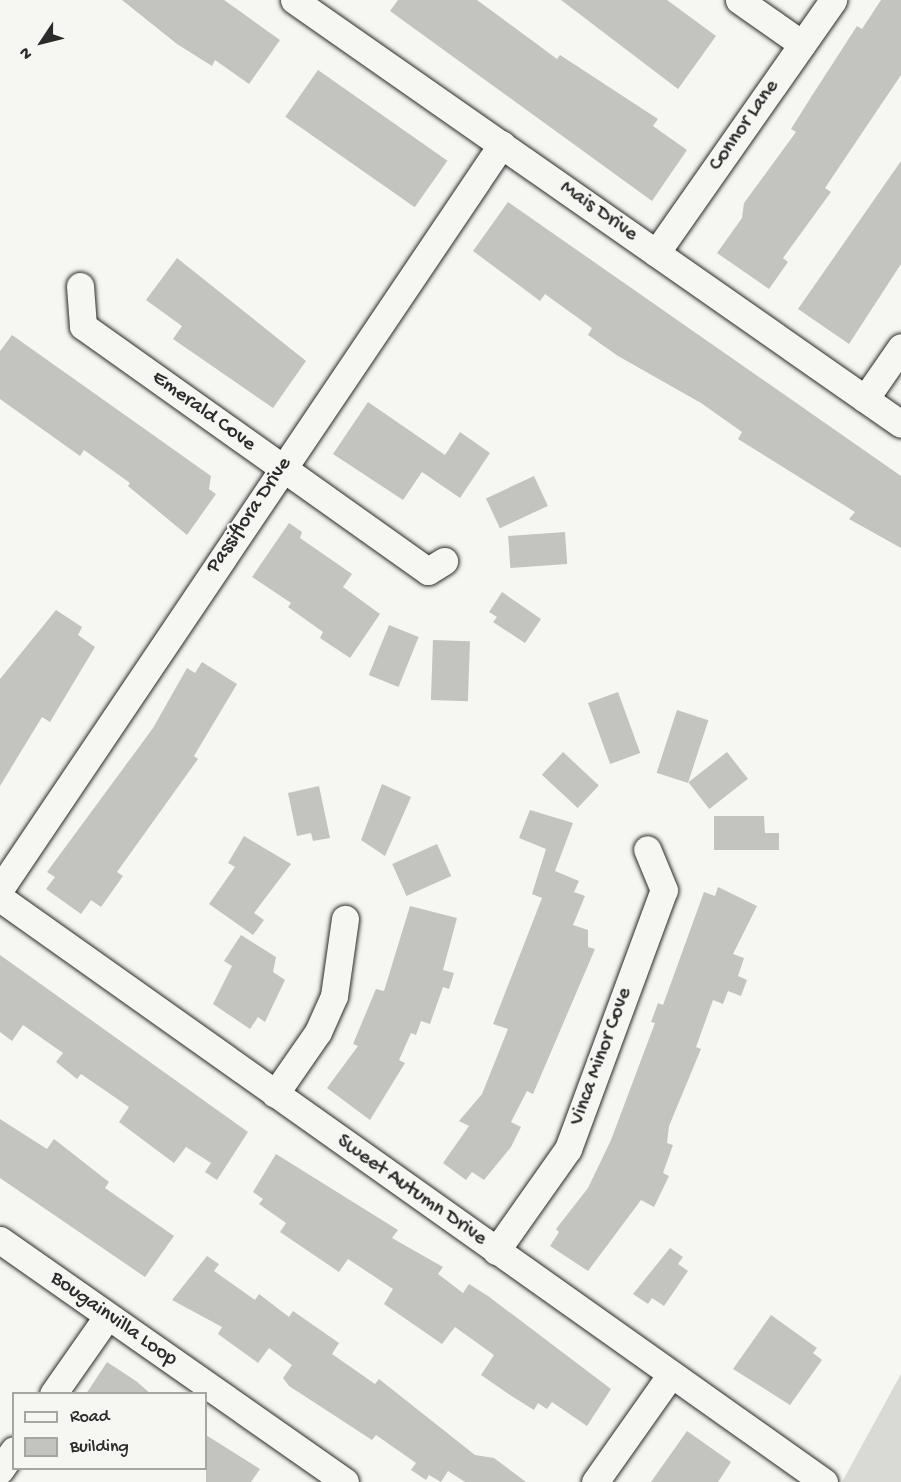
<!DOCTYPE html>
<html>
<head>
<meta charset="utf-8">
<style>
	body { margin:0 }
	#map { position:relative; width:901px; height:1482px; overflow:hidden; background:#f6f6f2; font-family:"Gochi Hand",sans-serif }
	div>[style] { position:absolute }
	.green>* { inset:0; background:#d9d9d5 }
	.building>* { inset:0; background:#c3c3c0; transform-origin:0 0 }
	.roads { filter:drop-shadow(0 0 2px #2b2b2b) drop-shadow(0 0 2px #2b2b2b) }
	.minor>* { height:27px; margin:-13.5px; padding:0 13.5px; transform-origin:13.5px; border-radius:13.5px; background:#f6f6f2 }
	span { translate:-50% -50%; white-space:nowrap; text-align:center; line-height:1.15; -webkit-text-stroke:4.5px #f6f6f2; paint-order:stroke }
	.street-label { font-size:21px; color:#2b2b2b }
	.legend { position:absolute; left:12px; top:1392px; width:195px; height:78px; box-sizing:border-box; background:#f6f6f2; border:2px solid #a5a5a2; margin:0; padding:8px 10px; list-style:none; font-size:18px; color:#2b2b2b }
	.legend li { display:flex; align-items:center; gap:12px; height:30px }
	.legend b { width:30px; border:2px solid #a5a5a2 }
	.north { position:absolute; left:12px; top:12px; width:60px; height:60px; -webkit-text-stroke:4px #f6f6f2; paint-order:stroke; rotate:235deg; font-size:16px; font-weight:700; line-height:24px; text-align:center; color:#2b2b2b }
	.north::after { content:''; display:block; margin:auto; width:21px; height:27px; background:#2b2b2b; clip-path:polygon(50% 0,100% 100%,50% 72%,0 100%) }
</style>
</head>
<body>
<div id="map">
	<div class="green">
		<i style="clip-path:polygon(901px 1374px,901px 1482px,842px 1482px)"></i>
	</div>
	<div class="building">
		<i style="clip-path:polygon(122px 0,224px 0,280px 40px,249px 84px,215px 60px,212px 66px,177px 44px)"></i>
		<i style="clip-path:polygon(398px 0,477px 0,557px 59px,560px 55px,658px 119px,653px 126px,687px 150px,652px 201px,390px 11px)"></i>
		<i style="clip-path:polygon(561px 0,667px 0,716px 36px,678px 89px)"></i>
		<i style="clip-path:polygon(881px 0,901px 0,901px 75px,825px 188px,831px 192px,783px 258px,788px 262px,769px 289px,717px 253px,742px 218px,744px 203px,796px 132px,791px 129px,813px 94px,857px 26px,862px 29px)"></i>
		<i style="left:318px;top:70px;width:158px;height:57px;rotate:35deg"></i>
		<i style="clip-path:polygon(901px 161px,901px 264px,849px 344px,798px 309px)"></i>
		<i style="clip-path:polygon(508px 202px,901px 476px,901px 548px,849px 519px,855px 512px,738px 439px,742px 432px,701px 403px,618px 356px,588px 335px,592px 328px,545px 294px,540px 301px,473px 251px)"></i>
		<i style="clip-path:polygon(177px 258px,306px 361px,273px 408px,173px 339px,182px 326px,146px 300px)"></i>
		<i style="clip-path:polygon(12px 335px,211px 476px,209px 489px,216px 494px,187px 535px,128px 486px,130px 483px,84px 450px,80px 456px,0 399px,0 351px)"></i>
		<i style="clip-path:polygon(368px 402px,445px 455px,460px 432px,490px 453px,460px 498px,422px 472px,403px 500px,333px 454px)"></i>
		<i style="left:534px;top:476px;width:33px;height:53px;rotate:65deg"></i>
		<i style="clip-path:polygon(289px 523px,302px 532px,300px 538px,352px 574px,343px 587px,380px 614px,350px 658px,320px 638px,323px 632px,288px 607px,291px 603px,252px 577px)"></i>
		<i style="left:565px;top:532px;width:32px;height:57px;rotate:86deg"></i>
		<i style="clip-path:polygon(502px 592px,541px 619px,525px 643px,493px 622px,497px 617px,489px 612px)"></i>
		<i style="clip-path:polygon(56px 610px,82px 627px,78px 635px,95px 647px,50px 722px,42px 717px,0 786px,0 679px)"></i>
		<i style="left:389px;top:625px;width:32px;height:54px;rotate:22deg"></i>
		<i style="left:433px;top:640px;width:37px;height:60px;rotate:2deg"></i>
		<i style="clip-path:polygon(202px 662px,237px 684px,194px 756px,198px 759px,117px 872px,123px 876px,101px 907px,91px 900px,81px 914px,46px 889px,55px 877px,47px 872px,153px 728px,187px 668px,195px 673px)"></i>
		<i style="left:618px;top:692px;width:65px;height:32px;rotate:70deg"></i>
		<i style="left:677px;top:710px;width:33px;height:66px;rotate:18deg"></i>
		<i style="left:563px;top:752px;width:49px;height:31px;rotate:43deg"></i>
		<i style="left:727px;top:752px;width:34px;height:49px;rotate:52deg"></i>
		<i style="clip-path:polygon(382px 784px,411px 797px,385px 856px,361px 840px)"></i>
		<i style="clip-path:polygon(319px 786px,330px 838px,313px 841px,311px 833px,297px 836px,288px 793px)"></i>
		<i style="clip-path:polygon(530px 810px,573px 823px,555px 871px,579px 881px,574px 892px,585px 896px,573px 925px,588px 930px,588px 947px,595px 949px,533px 1094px,527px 1091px,511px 1122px,521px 1127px,511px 1147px,484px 1180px,472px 1172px,466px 1180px,443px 1163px,469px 1126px,459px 1121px,482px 1094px,508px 1029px,493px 1024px,542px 898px,532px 894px,546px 849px,519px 838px)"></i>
		<i style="clip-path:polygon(714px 816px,764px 816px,765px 833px,779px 833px,779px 850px,714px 850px)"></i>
		<i style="clip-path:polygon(244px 836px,291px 864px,254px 913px,264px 920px,253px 935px,209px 904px,235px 867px,228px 863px)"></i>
		<i style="left:437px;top:844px;width:35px;height:49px;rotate:66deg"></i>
		<i style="clip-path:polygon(718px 887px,757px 906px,733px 954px,744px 958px,738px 976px,747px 980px,741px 996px,728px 991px,723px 1004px,713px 1000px,696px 1047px,701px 1049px,669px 1126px,667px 1143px,673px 1145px,663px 1173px,669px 1176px,654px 1207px,641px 1200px,588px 1271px,550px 1246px,559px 1232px,556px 1229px,588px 1188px,611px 1140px,655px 1023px,651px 1022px,658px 1003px,663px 1005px,704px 892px,715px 896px)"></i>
		<i style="clip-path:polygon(410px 906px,457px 918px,443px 970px,454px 973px,449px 989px,443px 987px,430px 1024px,421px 1021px,416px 1035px,411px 1033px,399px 1060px,405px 1063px,370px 1120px,327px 1088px,358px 1046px,353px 1044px,376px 989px,384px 991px)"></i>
		<i style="clip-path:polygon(241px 935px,276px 957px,273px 972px,285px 980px,265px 1022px,258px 1017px,250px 1029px,213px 1004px,232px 966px,224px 961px)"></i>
		<i style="clip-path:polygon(0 955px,248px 1132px,217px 1180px,205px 1172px,211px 1163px,186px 1147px,174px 1163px,119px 1122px,129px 1107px,81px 1074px,77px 1079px,56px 1062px,63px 1053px,23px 1025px,12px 1041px,0 1032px)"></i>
		<i style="clip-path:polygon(0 1119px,47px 1149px,54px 1139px,109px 1182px,105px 1188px,174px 1236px,145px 1277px,0 1178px)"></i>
		<i style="clip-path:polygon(276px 1154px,398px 1230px,392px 1238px,443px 1267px,438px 1274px,463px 1293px,469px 1284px,488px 1296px,611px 1389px,587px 1426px,552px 1402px,547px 1409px,538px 1403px,534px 1410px,510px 1395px,481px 1375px,494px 1355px,455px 1327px,442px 1344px,384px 1304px,393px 1289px,348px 1259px,339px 1272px,280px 1232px,286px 1223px,259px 1204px,263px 1199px,253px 1192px)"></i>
		<i style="clip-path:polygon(670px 1248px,683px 1257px,678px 1264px,688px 1271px,664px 1306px,652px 1298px,648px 1304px,633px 1294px)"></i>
		<i style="clip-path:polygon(207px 1256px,219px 1264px,214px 1271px,255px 1300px,259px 1294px,289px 1317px,293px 1311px,339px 1343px,332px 1354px,375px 1384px,379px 1379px,475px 1455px,494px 1458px,526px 1482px,465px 1482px,448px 1471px,441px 1482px,429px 1475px,426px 1480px,411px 1470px,416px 1463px,376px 1435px,372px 1440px,289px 1386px,283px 1378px,292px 1365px,269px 1348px,258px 1363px,218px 1334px,222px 1327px,172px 1300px)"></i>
		<i style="clip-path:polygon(771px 1315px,817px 1348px,813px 1353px,822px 1360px,790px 1405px,733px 1369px)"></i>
		<i style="clip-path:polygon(107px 1362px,136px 1381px,151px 1394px,86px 1394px)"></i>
		<i style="clip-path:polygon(687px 1431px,731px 1462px,718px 1482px,651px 1482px)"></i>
		<i style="clip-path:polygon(206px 1435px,260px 1469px,251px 1482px,206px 1482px)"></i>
	</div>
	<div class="roads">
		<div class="minor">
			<i style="left:294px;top:0;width:740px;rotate:34.93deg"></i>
			<i style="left:739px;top:0;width:77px;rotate:34.9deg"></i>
			<i style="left:656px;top:253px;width:309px;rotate:-55deg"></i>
			<i style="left:80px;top:286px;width:40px;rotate:85.7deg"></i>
			<i style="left:83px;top:326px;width:423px;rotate:35.4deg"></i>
			<i style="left:428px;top:571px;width:19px;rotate:-32deg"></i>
			<i style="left:865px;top:399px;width:63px;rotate:-55.3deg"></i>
			<i style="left:0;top:889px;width:898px;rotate:-56.03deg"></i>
			<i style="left:0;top:898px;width:1010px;rotate:35.33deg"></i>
			<i style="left:275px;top:1094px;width:75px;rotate:-55.3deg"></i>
			<i style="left:318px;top:1032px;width:39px;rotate:-66deg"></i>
			<i style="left:334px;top:996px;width:78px;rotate:-81.9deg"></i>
			<i style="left:0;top:1240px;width:421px;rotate:35deg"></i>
			<i style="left:496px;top:1251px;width:125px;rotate:-54.8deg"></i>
			<i style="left:568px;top:1149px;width:276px;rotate:-69.7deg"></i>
			<i style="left:664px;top:890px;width:44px;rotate:-112.5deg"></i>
			<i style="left:53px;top:1394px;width:94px;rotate:-55deg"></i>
			<i style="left:0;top:1470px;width:24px;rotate:-55deg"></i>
			<i style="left:595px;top:1482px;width:128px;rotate:-54.8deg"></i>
		</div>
	</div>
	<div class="street-label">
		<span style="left:745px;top:126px;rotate:-55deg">Connor Lane</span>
		<span style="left:598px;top:212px;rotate:35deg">Mais Drive</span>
		<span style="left:203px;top:412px;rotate:36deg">Emerald Cove</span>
		<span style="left:250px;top:516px;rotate:-56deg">Passiflora Drive</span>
		<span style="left:602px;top:1057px;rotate:-70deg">Vinca Minor Cove</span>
		<span style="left:411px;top:1191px;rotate:35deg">Sweet Autumn Drive</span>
		<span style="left:113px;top:1320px;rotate:35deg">Bougainvilla Loop</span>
	</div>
	<ul class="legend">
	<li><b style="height:8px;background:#f6f6f2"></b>Road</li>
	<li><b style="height:16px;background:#c3c3c0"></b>Building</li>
	</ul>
	<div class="north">N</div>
</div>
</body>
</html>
